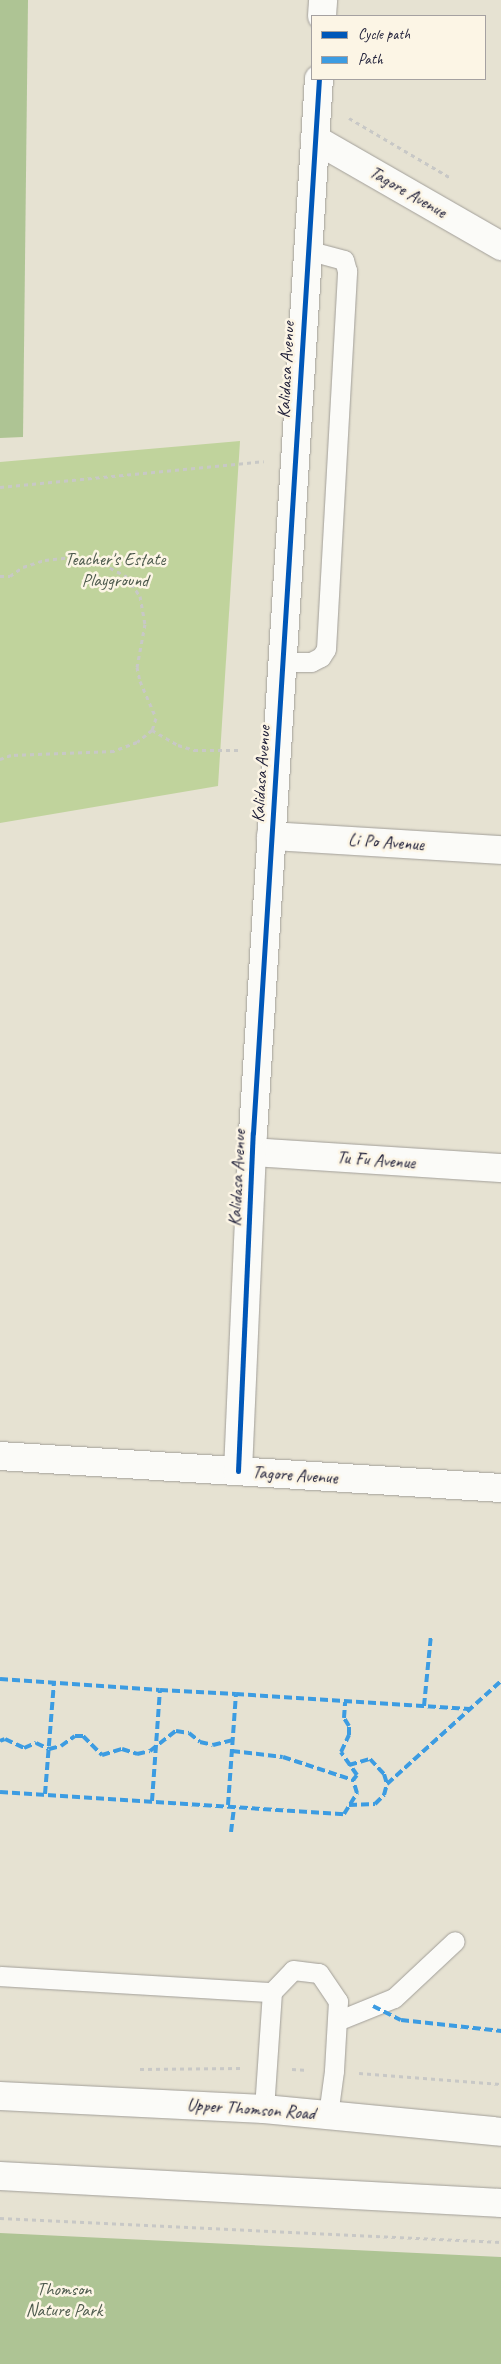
<!DOCTYPE html>
<html>
<head>
<meta charset="utf-8">
<style>
	body { margin:0 }
	#map { position:relative; width:501px; height:2364px; overflow:hidden; background:#e6e2d2; font-family:Caveat,sans-serif }
	div>[style] { position:absolute }
	.green>* { inset:0; background:#c0d39c }
	.forest>* { inset:0; background:#aec494 }
	.path>* { height:3px; margin-top:-1.5px; transform-origin:0; background:repeating-linear-gradient(90deg,#c8c8c6 0 4px,transparent 0 8px) }
	.roads { filter:drop-shadow(0 0 1px #a29f99) drop-shadow(0 0 1px #a29f99) }
	.service>* { height:19px; margin:-9.5px; padding:0 9.5px; transform-origin:9.5px; border-radius:9.5px; background:#fbfbf8 }
	.minor>* { height:28px; margin:-14px; padding:0 14px; transform-origin:14px; border-radius:14px; background:#fbfbf8 }
	.primary>* { height:28px; margin:-14px; padding:0 14px; transform-origin:14px; border-radius:14px; background:#fbfbf8 }
	.quiet>* { height:4px; margin-top:-2px; transform-origin:0; background:repeating-linear-gradient(90deg,#3c9ce2 0 8px,transparent 0 12px) }
	.cycleway>* { height:5px; margin:-2.5px; padding:0 2.5px; transform-origin:2.5px; border-radius:2.5px; background:#0057b8 }
	span { translate:-50% -50%; white-space:nowrap; text-align:center; line-height:1.15; -webkit-text-stroke:5px #fcf5e5; paint-order:stroke }
	.street-label { font-size:18px; color:#22223b }
	.park-label { font-size:18px; color:#4e5b4e }
	.legend { position:absolute; left:311px; top:15px; width:175px; height:65px; box-sizing:border-box; background:#fcf5e5; border:1px solid #a5a1a1; margin:0; padding:6px 9px; list-style:none; font-size:15px; color:#22223b }
	.legend li { display:flex; align-items:center; gap:10px; height:25px }
	.legend b { width:25px; border:1px solid #a5a1a1 }
</style>
</head>
<body>
<div id="map">
	<div class="green">
		<i style="clip-path:polygon(240px 441px,218px 786px,0 823px,0 462px)"></i>
	</div>
	<div class="forest">
		<i style="clip-path:polygon(0 0,28px 0,23px 437px,0 438px)"></i>
		<i style="clip-path:polygon(0 2233px,501px 2257px,501px 2364px,0 2364px)"></i>
	</div>
	<div class="path">
		<i style="left:349px;top:118px;width:118px;rotate:30.5deg"></i>
		<i style="left:0;top:487px;width:265px;rotate:-5.6deg"></i>
		<i style="left:0;top:576px;width:10px"></i>
		<i style="left:10px;top:576px;width:16px;rotate:-35deg"></i>
		<i style="left:23px;top:567px;width:23px;rotate:-18deg"></i>
		<i style="left:45px;top:560px;width:30px;rotate:-6deg"></i>
		<i style="left:75px;top:557px;width:29px;rotate:14deg"></i>
		<i style="left:103px;top:564px;width:27px;rotate:28deg"></i>
		<i style="left:127px;top:577px;width:23px;rotate:56deg"></i>
		<i style="left:140px;top:596px;width:28px;rotate:80deg"></i>
		<i style="left:145px;top:624px;width:44px;rotate:100.5deg"></i>
		<i style="left:137px;top:667px;width:14px;rotate:78deg"></i>
		<i style="left:140px;top:681px;width:40px;rotate:66.6deg"></i>
		<i style="left:156px;top:718px;width:13px;rotate:108deg"></i>
		<i style="left:152px;top:730px;width:19px;rotate:141deg"></i>
		<i style="left:137px;top:742px;width:25px;rotate:159deg"></i>
		<i style="left:114px;top:751px;width:103px;rotate:177.8deg"></i>
		<i style="left:11px;top:755px;width:12px;rotate:160deg"></i>
		<i style="left:152px;top:730px;width:30px;rotate:30deg"></i>
		<i style="left:178px;top:745px;width:17px;rotate:17deg"></i>
		<i style="left:194px;top:750px;width:45px"></i>
		<i style="left:140px;top:2069px;width:101px;rotate:-0.6deg"></i>
		<i style="left:292px;top:2069px;width:16px;rotate:4deg"></i>
		<i style="left:359px;top:2073px;width:142px;rotate:4.4deg"></i>
		<i style="left:0;top:2218px;width:502px;rotate:2.74deg"></i>
	</div>
	<div class="roads">
		<div class="service">
			<i style="left:282px;top:662px;width:29px"></i>
			<i style="left:311px;top:662px;width:11px;rotate:-27deg"></i>
			<i style="left:321px;top:657px;width:9px;rotate:-58deg"></i>
			<i style="left:326px;top:649px;width:379px;rotate:-86.8deg"></i>
			<i style="left:347px;top:271px;width:11px;rotate:-105deg"></i>
			<i style="left:344px;top:260px;width:38px;rotate:-165deg"></i>
			<i style="left:0;top:1976px;width:272px;rotate:3.4deg"></i>
			<i style="left:337px;top:2021px;width:61px;rotate:-22deg"></i>
			<i style="left:394px;top:1998px;width:83px;rotate:-43.1deg"></i>
			<i style="left:264px;top:2109px;width:117px;rotate:-86.1deg"></i>
			<i style="left:272px;top:1992px;width:30px;rotate:-46deg"></i>
			<i style="left:293px;top:1970px;width:26px;rotate:7deg"></i>
			<i style="left:319px;top:1973px;width:34px;rotate:56deg"></i>
			<i style="left:338px;top:2001px;width:70px;rotate:93.3deg"></i>
			<i style="left:334px;top:2071px;width:44px;rotate:97.8deg"></i>
		</div>
		<div class="minor">
			<i style="left:322px;top:16px;width:16px;rotate:-86deg"></i>
			<i style="left:315px;top:139px;width:215px;rotate:29.9deg"></i>
			<i style="left:271px;top:836px;width:230px;rotate:3.5deg"></i>
			<i style="left:252px;top:1152px;width:250px;rotate:3.7deg"></i>
			<i style="left:0;top:1456px;width:502px;rotate:3.65deg"></i>
			<i style="left:238px;top:1471px;width:338px;rotate:-87.5deg"></i>
			<i style="left:253px;top:1133px;width:1056px;rotate:-86.42deg"></i>
		</div>
		<div class="primary">
			<i style="left:0;top:2096px;width:264px;rotate:2.8deg"></i>
			<i style="left:264px;top:2109px;width:238px;rotate:5.5deg"></i>
			<i style="left:0;top:2176px;width:502px;rotate:3.08deg"></i>
		</div>
	</div>
	<div class="quiet">
		<i style="left:0;top:1679px;width:160px;rotate:3.9deg"></i>
		<i style="left:424px;top:1706px;width:71px;rotate:-84.4deg"></i>
		<i style="left:0;top:1741px;width:5px;rotate:-22deg"></i>
		<i style="left:5px;top:1739px;width:21px;rotate:25deg"></i>
		<i style="left:24px;top:1748px;width:13px;rotate:-23deg"></i>
		<i style="left:36px;top:1743px;width:14px;rotate:25deg"></i>
		<i style="left:49px;top:1749px;width:12px;rotate:-14deg"></i>
		<i style="left:61px;top:1746px;width:17px;rotate:-36deg"></i>
		<i style="left:75px;top:1736px;width:8px"></i>
		<i style="left:83px;top:1736px;width:27px;rotate:45deg"></i>
		<i style="left:102px;top:1755px;width:21px;rotate:-17deg"></i>
		<i style="left:122px;top:1749px;width:16px;rotate:18deg"></i>
		<i style="left:137px;top:1754px;width:13px;rotate:-13deg"></i>
		<i style="left:150px;top:1751px;width:33px;rotate:-38deg"></i>
		<i style="left:176px;top:1731px;width:13px;rotate:9deg"></i>
		<i style="left:189px;top:1733px;width:14px;rotate:39deg"></i>
		<i style="left:200px;top:1742px;width:13px;rotate:13deg"></i>
		<i style="left:213px;top:1745px;width:21px;rotate:-14deg"></i>
		<i style="left:232px;top:1751px;width:51px;rotate:6.7deg"></i>
		<i style="left:283px;top:1757px;width:74px;rotate:18.2deg"></i>
		<i style="left:349px;top:1765px;width:22px;rotate:-16deg"></i>
		<i style="left:370px;top:1759px;width:21px;rotate:47deg"></i>
		<i style="left:384px;top:1774px;width:10px;rotate:73deg"></i>
		<i style="left:0;top:1792px;width:345px;rotate:3.7deg"></i>
		<i style="left:344px;top:1814px;width:25px;rotate:-58deg"></i>
		<i style="left:357px;top:1793px;width:14px;rotate:-107deg"></i>
		<i style="left:353px;top:1780px;width:6px;rotate:-51deg"></i>
		<i style="left:357px;top:1775px;width:28px;rotate:-125deg"></i>
		<i style="left:341px;top:1752px;width:19px;rotate:-65deg"></i>
		<i style="left:349px;top:1735px;width:9px;rotate:-90deg"></i>
		<i style="left:349px;top:1726px;width:9px;rotate:-122deg"></i>
		<i style="left:344px;top:1718px;width:16px;rotate:-86deg"></i>
		<i style="left:45px;top:1794px;width:111px;rotate:-85.4deg"></i>
		<i style="left:152px;top:1801px;width:111px;rotate:-85.9deg"></i>
		<i style="left:160px;top:1690px;width:76px;rotate:3deg"></i>
		<i style="left:228px;top:1805px;width:111px;rotate:-85.9deg"></i>
		<i style="left:236px;top:1694px;width:234px;rotate:3.7deg"></i>
		<i style="left:349px;top:1805px;width:26px;rotate:-2deg"></i>
		<i style="left:375px;top:1804px;width:13px;rotate:-45deg"></i>
		<i style="left:384px;top:1795px;width:11px;rotate:-75deg"></i>
		<i style="left:387px;top:1784px;width:154px;rotate:-42.1deg"></i>
		<i style="left:231px;top:1832px;width:26px;rotate:-83deg"></i>
		<i style="left:373px;top:2006px;width:31px;rotate:27deg"></i>
		<i style="left:401px;top:2020px;width:101px;rotate:6.3deg"></i>
	</div>
	<div class="cycleway">
		<i style="left:238px;top:1471px;width:338px;rotate:-87.5deg"></i>
		<i style="left:253px;top:1133px;width:1056px;rotate:-86.42deg"></i>
	</div>
	<div class="street-label">
		<span style="left:408px;top:192px;rotate:30deg">Tagore Avenue</span>
		<span style="left:286px;top:370px;rotate:-87deg">Kalidasa Avenue</span>
		<span style="left:261px;top:774px;rotate:-86deg">Kalidasa Avenue</span>
		<span style="left:386px;top:842px;rotate:4deg">Li Po Avenue</span>
		<span style="left:376px;top:1160px;rotate:4deg">Tu Fu Avenue</span>
		<span style="left:237px;top:1178px;rotate:-87deg">Kalidasa Avenue</span>
		<span style="left:295px;top:1475px;rotate:4deg">Tagore Avenue</span>
		<span style="left:251px;top:2109px;rotate:4deg">Upper Thomson Road</span>
	</div>
	<div class="park-label">
		<span style="left:115px;top:570px">Teacher's Estate<br>Playground</span>
		<span style="left:64px;top:2300px">Thomson<br>Nature Park</span>
	</div>
	<ul class="legend">
	<li><b style="height:6px;background:#0057b8"></b>Cycle path</li>
	<li><b style="height:6px;background:#3c9ce2"></b>Path</li>
	</ul>
</div>
</body>
</html>
